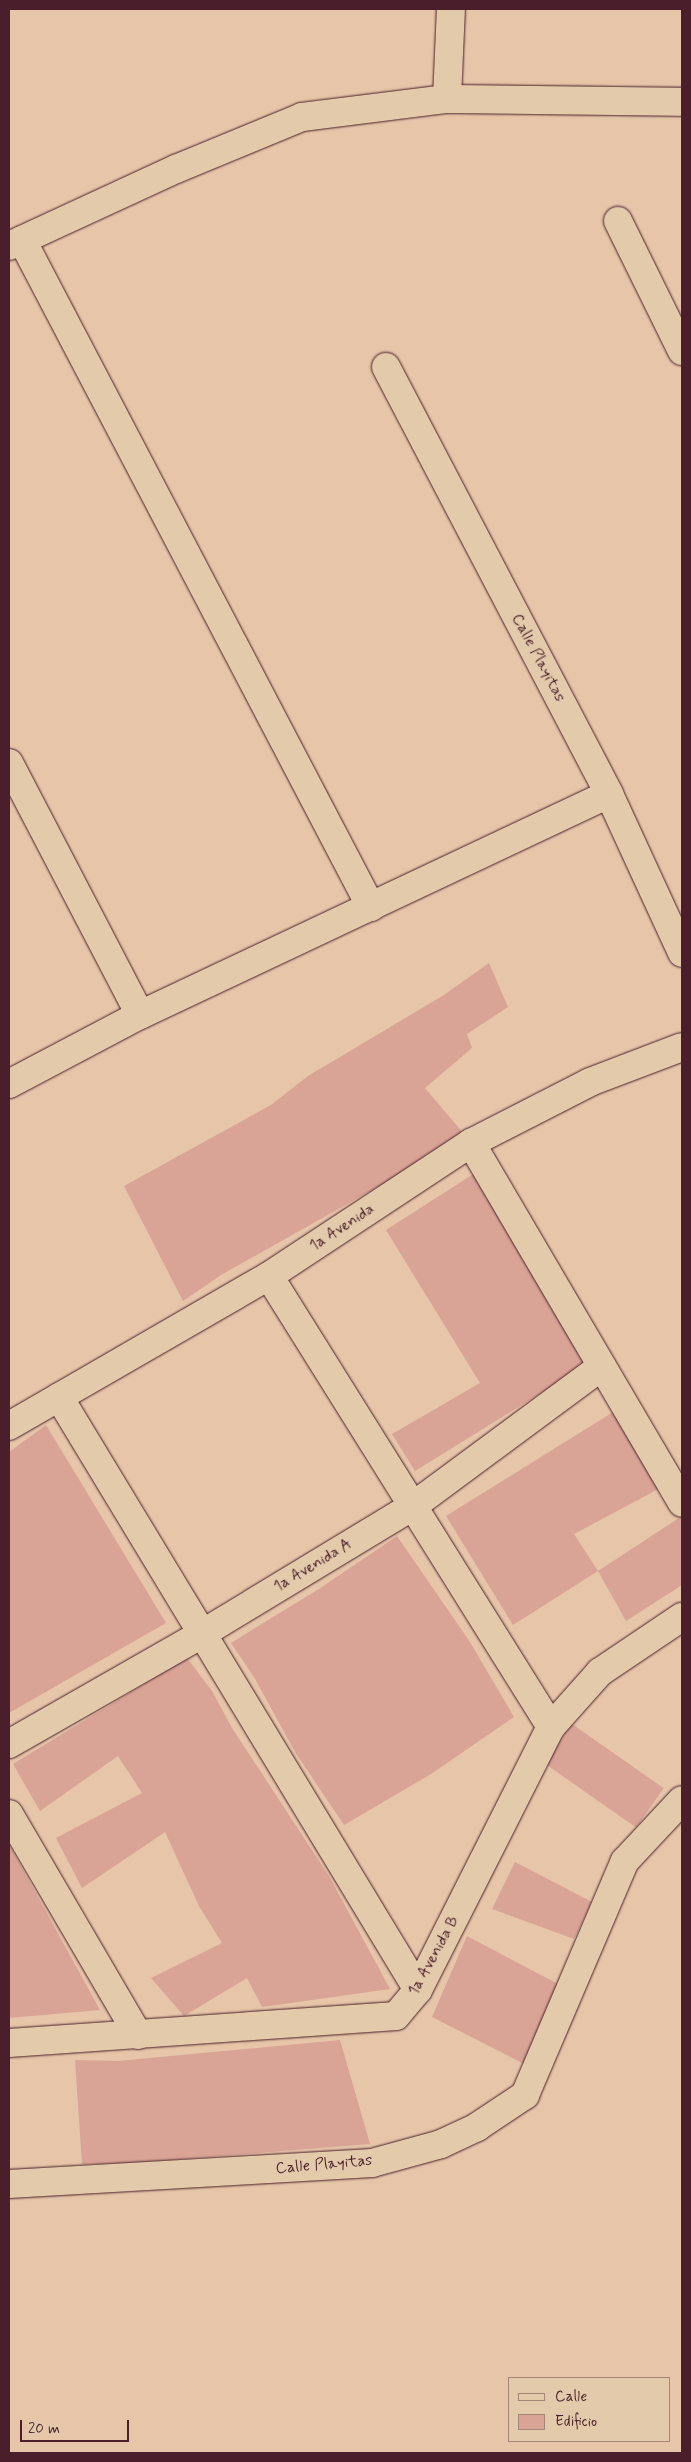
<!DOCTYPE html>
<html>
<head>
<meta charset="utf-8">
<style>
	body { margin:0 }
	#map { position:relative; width:691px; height:2462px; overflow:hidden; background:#e6c5a9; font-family:Mynerve,sans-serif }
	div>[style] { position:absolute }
	.building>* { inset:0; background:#d9a395; transform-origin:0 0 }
	.roads { filter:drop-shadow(0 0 1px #4a1f2b) drop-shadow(0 0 1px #4a1f2b) }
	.street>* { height:28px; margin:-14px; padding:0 14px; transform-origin:14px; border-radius:14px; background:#e2caaa }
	span { translate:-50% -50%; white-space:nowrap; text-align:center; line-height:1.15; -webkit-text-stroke:4px #e2caaa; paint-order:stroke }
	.street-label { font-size:16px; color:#4a1f2b }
	.frame { position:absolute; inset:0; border:10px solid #4a1f2b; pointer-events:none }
	.legend { position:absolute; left:508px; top:2377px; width:162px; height:65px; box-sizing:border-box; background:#e2caaa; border:1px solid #a58677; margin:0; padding:6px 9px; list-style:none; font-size:15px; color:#4a1f2b }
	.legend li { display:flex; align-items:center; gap:10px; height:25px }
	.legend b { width:25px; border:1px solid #a58677 }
	.scale { position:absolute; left:20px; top:2420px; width:109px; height:22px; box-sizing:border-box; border:2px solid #4a1f2b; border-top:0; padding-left:6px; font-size:15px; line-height:18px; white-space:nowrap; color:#4a1f2b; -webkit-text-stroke:4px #e2caaa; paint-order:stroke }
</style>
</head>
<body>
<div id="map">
	<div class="building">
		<i style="clip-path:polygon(489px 963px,508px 1007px,467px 1034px,472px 1048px,425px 1088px,464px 1134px,429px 1158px,221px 1275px,183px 1301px,124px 1186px,271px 1105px,308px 1076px,444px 995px)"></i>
		<i style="clip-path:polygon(475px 1173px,588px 1364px,415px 1471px,392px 1434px,480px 1383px,386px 1230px)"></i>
		<i style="clip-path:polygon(618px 1409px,664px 1486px,574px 1534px,598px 1571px,513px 1625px,446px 1516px)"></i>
		<i style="clip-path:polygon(46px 1425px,166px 1623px,9px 1713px,9px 1452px)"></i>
		<i style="clip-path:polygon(682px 1516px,682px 1585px,626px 1621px,598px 1571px)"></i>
		<i style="clip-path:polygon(397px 1536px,470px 1642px,514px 1717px,431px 1774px,344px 1825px,295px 1752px,254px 1677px,231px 1643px,322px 1587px)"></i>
		<i style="clip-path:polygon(187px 1658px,212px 1691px,232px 1728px,329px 1876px,390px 1989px,262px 2007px,247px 1978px,184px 2016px,151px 1978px,222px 1943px,199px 1906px,165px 1832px,82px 1888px,56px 1838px,142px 1793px,118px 1756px,40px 1811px,13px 1764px)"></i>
		<i style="left:572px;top:1724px;width:112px;height:48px;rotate:35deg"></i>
		<i style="clip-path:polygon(9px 1844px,100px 2010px,9px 2018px)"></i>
		<i style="clip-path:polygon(515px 1862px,592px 1902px,574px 1939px,492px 1909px)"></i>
		<i style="clip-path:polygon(467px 1936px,558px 1984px,526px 2065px,432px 2017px)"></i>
		<i style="clip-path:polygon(340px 2040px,370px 2144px,133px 2163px,82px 2164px,75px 2060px,118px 2061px)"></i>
	</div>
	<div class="roads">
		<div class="street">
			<i style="left:447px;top:99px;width:90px;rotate:-87.5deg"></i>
			<i style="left:618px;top:221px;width:145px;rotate:63.8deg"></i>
			<i style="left:22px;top:240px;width:753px;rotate:62.38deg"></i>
			<i style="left:9px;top:246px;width:184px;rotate:-24.8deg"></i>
			<i style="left:176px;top:169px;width:136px;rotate:-22.4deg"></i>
			<i style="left:302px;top:117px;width:146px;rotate:-7.1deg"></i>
			<i style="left:447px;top:99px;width:235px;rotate:0.7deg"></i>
			<i style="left:386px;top:367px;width:482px;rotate:62.4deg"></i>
			<i style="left:609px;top:794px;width:175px;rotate:65.3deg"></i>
			<i style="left:9px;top:763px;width:284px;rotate:62.5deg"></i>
			<i style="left:9px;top:1084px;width:148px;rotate:-27.8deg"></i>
			<i style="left:140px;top:1015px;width:518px;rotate:-25.23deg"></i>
			<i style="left:471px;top:1143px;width:417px;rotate:59.6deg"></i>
			<i style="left:269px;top:1276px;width:532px;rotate:57.98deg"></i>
			<i style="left:59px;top:1397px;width:693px;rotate:58.81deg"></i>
			<i style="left:9px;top:1426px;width:300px;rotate:-30deg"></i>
			<i style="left:269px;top:1276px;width:242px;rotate:-33.4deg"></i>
			<i style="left:471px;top:1143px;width:134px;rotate:-27.1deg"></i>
			<i style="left:590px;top:1082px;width:98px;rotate:-20.8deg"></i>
			<i style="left:9px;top:1744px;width:220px;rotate:-29.7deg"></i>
			<i style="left:200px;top:1635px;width:249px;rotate:-31.2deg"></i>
			<i style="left:413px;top:1506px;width:235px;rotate:-36.5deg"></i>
			<i style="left:9px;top:1814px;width:256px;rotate:59.7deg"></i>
			<i style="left:9px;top:2043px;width:388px;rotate:-4deg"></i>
			<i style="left:396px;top:2016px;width:34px;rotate:-50deg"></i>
			<i style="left:418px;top:1990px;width:295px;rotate:-63.2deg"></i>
			<i style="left:551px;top:1727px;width:74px;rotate:-48.3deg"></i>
			<i style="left:600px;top:1672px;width:99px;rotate:-33.9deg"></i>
			<i style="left:9px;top:2184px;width:364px;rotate:-3.3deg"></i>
			<i style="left:372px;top:2163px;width:72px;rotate:-15.4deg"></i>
			<i style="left:441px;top:2144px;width:40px;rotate:-25deg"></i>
			<i style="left:477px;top:2127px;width:58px;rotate:-33.7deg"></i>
			<i style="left:525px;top:2095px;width:254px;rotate:-66.9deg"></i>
			<i style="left:625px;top:1861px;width:83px;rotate:-46.9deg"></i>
		</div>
	</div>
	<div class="street-label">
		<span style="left:538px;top:658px;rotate:62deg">Calle Playitas</span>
		<span style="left:342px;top:1228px;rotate:-33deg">1a Avenida</span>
		<span style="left:313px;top:1566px;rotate:-31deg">1a Avenida A</span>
		<span style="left:434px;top:1956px;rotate:-61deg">1a Avenida B</span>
		<span style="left:324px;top:2165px;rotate:-5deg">Calle Playitas</span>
	</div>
	<div class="frame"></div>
	<ul class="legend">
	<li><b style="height:6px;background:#e2caaa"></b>Calle</li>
	<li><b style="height:14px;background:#d9a395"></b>Edificio</li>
	</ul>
	<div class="scale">20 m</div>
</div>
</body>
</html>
